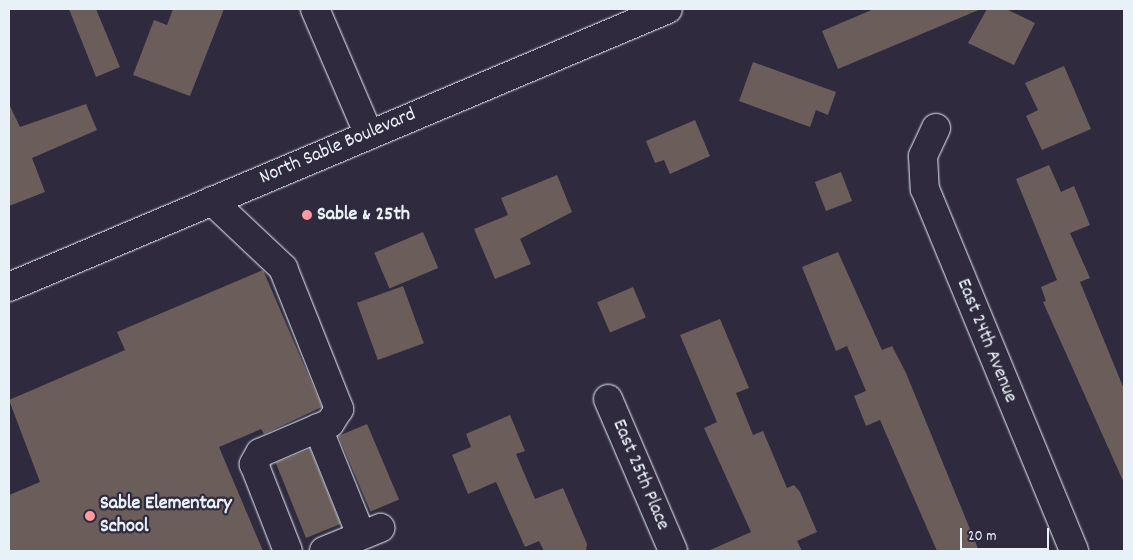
<!DOCTYPE html>
<html>
<head>
<meta charset="utf-8">
<style>
	body { margin:0 }
	#map { position:relative; width:1133px; height:560px; overflow:hidden; background:#2f2a3d; font-family:Dekko,sans-serif }
	div>[style] { position:absolute }
	.building>* { inset:0; background:#6b5e5a; transform-origin:0 0 }
	.roads { filter:drop-shadow(0 0 1px #e8f1f8) drop-shadow(0 0 1px #e8f1f8) }
	.minor>* { height:28px; margin:-14px; padding:0 14px; transform-origin:14px; border-radius:14px; background:#2f2a3d }
	.dots>* { width:14px; height:14px; translate:-50% -50%; box-sizing:border-box; border:2px solid #2f2a3d; border-radius:50% }
	span { translate:-50% -50%; white-space:nowrap; text-align:center; line-height:1.15; -webkit-text-stroke:4.5px #2f2a3d; paint-order:stroke }
	.street-label { font-size:20px; color:#e8f1f8 }
	.poi-label { font-size:20px; color:#e8f1f8; font-weight:700 }
	.left { translate:0 -50%; text-align:left }
	.frame { position:absolute; inset:0; border:10px solid #e8f1f8; pointer-events:none }
	.scale { position:absolute; left:960px; top:528px; width:89px; height:22px; box-sizing:border-box; border:2px solid #e8f1f8; border-top:0; padding-left:6px; font-size:15px; line-height:18px; white-space:nowrap; color:#e8f1f8; -webkit-text-stroke:4px #2f2a3d; paint-order:stroke }
</style>
</head>
<body>
<div id="map">
	<div class="building">
		<i style="clip-path:polygon(69px 9px,96px 9px,120px 67px,96px 77px)"></i>
		<i style="clip-path:polygon(173px 9px,224px 9px,190px 96px,133px 75px,154px 20px,167px 25px)"></i>
		<i style="clip-path:polygon(874px 9px,981px 9px,838px 69px,822px 31px)"></i>
		<i style="clip-path:polygon(987px 9px,1006px 9px,1035px 23px,1014px 65px,968px 43px)"></i>
		<i style="clip-path:polygon(753px 62px,836px 92px,828px 115px,816px 110px,810px 127px,739px 101px)"></i>
		<i style="clip-path:polygon(1064px 66px,1091px 129px,1042px 150px,1026px 116px,1038px 110px,1025px 83px)"></i>
		<i style="clip-path:polygon(9px 104px,20px 127px,86px 104px,97px 130px,32px 158px,45px 192px,9px 206px)"></i>
		<i style="clip-path:polygon(695px 120px,710px 156px,670px 174px,664px 160px,655px 163px,646px 141px)"></i>
		<i style="clip-path:polygon(1049px 165px,1061px 192px,1074px 186px,1090px 225px,1070px 233px,1090px 278px,1080px 282px,1124px 389px,1124px 483px,1043px 302px,1046px 301px,1041px 287px,1057px 280px,1016px 179px)"></i>
		<i style="left:841px;top:172px;width:31px;height:28px;rotate:69deg"></i>
		<i style="clip-path:polygon(557px 175px,572px 212px,520px 239px,531px 264px,495px 279px,474px 229px,508px 215px,501px 198px)"></i>
		<i style="left:423px;top:232px;width:39px;height:53px;rotate:67deg"></i>
		<i style="clip-path:polygon(838px 252px,882px 350px,892px 346px,906px 373px,979px 551px,937px 551px,880px 420px,866px 426px,854px 396px,866px 391px,847px 346px,836px 351px,802px 267px)"></i>
		<i style="clip-path:polygon(263px 270px,322px 407px,264px 434px,261px 429px,219px 447px,263px 551px,9px 551px,9px 495px,40px 482px,9px 400px,125px 350px,117px 332px)"></i>
		<i style="left:403px;top:286px;width:61px;height:49px;rotate:70deg"></i>
		<i style="left:633px;top:287px;width:33px;height:39px;rotate:67deg"></i>
		<i style="clip-path:polygon(720px 319px,749px 388px,736px 393px,753px 435px,763px 431px,787px 488px,794px 485px,800px 492px,817px 532px,797px 541px,802px 551px,708px 551px,751px 532px,704px 428px,717px 422px,680px 335px)"></i>
		<i style="clip-path:polygon(510px 415px,525px 451px,516px 454px,535px 499px,563px 488px,587px 544px,586px 551px,544px 551px,539px 541px,525px 547px,496px 482px,468px 494px,452px 455px,471px 447px,466px 434px)"></i>
		<i style="left:367px;top:424px;width:82px;height:31px;rotate:67deg"></i>
		<i style="left:310px;top:449px;width:81px;height:37px;rotate:68deg"></i>
	</div>
	<div class="roads">
		<div class="minor">
			<i style="left:315px;top:9px;width:137px;rotate:66.8deg"></i>
			<i style="left:936px;top:128px;width:31px;rotate:115deg"></i>
			<i style="left:923px;top:156px;width:33px;rotate:87deg"></i>
			<i style="left:925px;top:189px;width:391px;rotate:67.6deg"></i>
			<i style="left:212px;top:201px;width:98px;rotate:43.3deg"></i>
			<i style="left:283px;top:268px;width:152px;rotate:68.3deg"></i>
			<i style="left:339px;top:409px;width:17px;rotate:123deg"></i>
			<i style="left:330px;top:423px;width:76px;rotate:156.8deg"></i>
			<i style="left:260px;top:453px;width:13px;rotate:119deg"></i>
			<i style="left:254px;top:464px;width:93px;rotate:68.7deg"></i>
			<i style="left:9px;top:287px;width:715px;rotate:-22.87deg"></i>
			<i style="left:608px;top:399px;width:165px;rotate:66.8deg"></i>
			<i style="left:318px;top:428px;width:115px;rotate:68.1deg"></i>
			<i style="left:324px;top:551px;width:61px;rotate:-22.3deg"></i>
		</div>
	</div>
	<div class="dots">
		<i style="left:307px;top:215px;background:#ff9aa2"></i>
		<i style="left:90px;top:516px;background:#ff9aa2"></i>
	</div>
	<div class="street-label">
		<span style="left:338px;top:147px;rotate:-23deg">North Sable Boulevard</span>
		<span style="left:986px;top:341px;rotate:68deg">East 24th Avenue</span>
		<span style="left:640px;top:475px;rotate:67deg">East 25th Place</span>
	</div>
	<div class="poi-label">
		<span class="left" style="left:317px;top:215px">Sable &amp; 25th</span>
		<span class="left" style="left:100px;top:516px">Sable Elementary<br>School</span>
	</div>
	<div class="frame"></div>
	<div class="scale">20 m</div>
</div>
</body>
</html>
